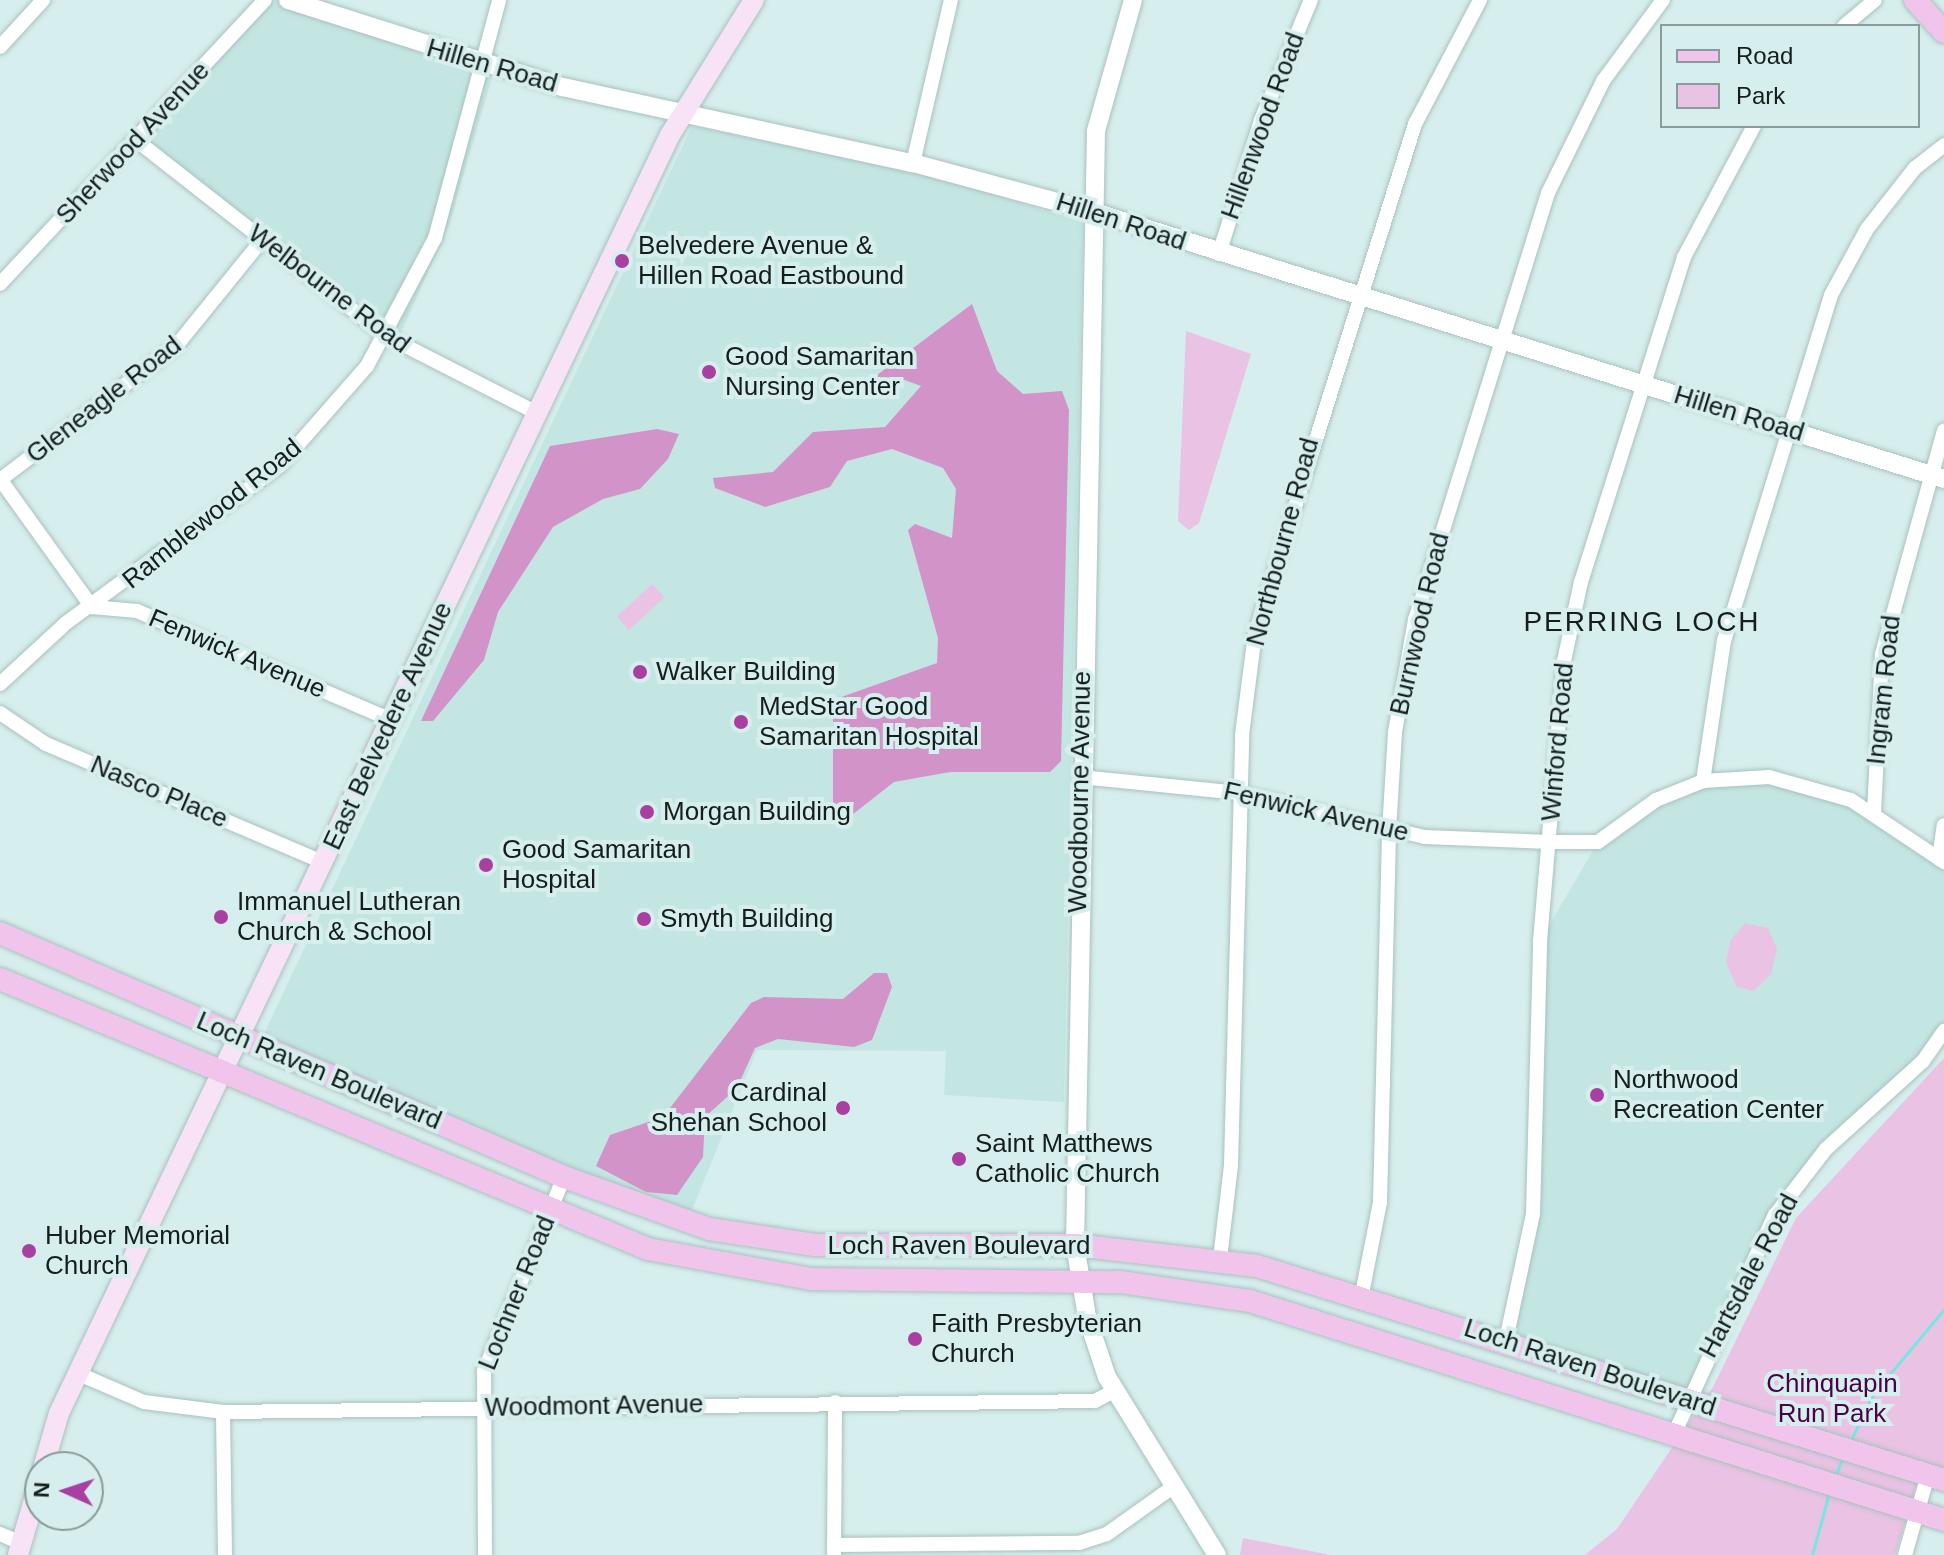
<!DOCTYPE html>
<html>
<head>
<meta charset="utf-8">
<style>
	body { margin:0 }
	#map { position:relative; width:1944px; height:1555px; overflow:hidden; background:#d6eeed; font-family:Arial,sans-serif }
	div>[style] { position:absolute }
	.built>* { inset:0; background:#c4e6e3 }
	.green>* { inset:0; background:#eac2e4; transform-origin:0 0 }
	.forest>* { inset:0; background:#d293c9 }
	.stream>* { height:3px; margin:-1.5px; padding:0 1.5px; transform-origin:1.5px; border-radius:1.5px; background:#75e7e2 }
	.roads { filter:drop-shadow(0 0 2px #a9c1bf) drop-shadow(0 0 2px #a9c1bf) }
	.minor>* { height:14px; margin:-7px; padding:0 7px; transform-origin:7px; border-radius:7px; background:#fff }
	.tertiary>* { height:18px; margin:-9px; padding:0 9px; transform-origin:9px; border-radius:9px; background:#fff }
	.secondary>* { height:20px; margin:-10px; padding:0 10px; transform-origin:10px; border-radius:10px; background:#f8e2f5 }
	.primary>* { height:22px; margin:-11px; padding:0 11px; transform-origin:11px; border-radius:11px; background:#f1c5eb }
	.dots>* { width:22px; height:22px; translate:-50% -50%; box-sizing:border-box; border:4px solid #d6eeed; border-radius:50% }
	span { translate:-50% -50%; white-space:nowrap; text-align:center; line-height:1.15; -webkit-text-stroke:8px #d6eeed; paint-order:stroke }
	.street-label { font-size:26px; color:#151e1d }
	.poi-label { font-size:26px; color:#151e1d }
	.left { translate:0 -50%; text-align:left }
	.right { translate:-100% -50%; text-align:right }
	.park-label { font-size:26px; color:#4c0048 }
	.neighbourhood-label { font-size:28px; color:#151e1d; letter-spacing:2px }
	.legend { position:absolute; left:1660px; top:24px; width:260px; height:104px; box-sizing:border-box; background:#d6eeed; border:2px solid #899b9a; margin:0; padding:10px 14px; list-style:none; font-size:24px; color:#151e1d }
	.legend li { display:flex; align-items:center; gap:16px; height:40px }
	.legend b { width:40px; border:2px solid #899b9a }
	.north { position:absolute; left:24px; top:1451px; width:80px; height:80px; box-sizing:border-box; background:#d6eeed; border:2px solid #899b9a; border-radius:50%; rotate:273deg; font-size:22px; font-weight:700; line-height:32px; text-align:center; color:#151e1d }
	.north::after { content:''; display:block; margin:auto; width:28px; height:36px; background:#a93fa0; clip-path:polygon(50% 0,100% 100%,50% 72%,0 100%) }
</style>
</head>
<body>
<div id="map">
	<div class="built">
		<i style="clip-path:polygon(262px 0,304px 0,495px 67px,449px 225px,401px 333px,138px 138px)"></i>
		<i style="clip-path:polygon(692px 126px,937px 176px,1083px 223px,1064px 1102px,944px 1095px,946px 1051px,757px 1050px,692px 1210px,632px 1194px,262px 1038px)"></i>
		<i style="clip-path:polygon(1740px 776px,1841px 796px,1944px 862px,1944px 1031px,1827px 1147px,1775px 1215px,1686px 1398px,1506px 1340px,1523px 1282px,1540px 941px,1598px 842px,1656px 800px)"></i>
	</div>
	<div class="green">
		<i style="clip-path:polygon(1186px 331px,1251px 354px,1199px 523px,1189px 530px,1178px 521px)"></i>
		<i style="left:652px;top:584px;width:18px;height:48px;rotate:47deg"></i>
		<i style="clip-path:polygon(1745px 923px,1768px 928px,1777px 949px,1771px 974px,1754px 991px,1737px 987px,1726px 963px,1730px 941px)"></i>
		<i style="clip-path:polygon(1944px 1058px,1944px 1470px,1923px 1465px,1895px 1555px,1585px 1555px,1617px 1529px,1713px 1387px,1796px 1218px)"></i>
		<i style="clip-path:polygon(1243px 1538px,1331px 1555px,1240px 1555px)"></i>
	</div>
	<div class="forest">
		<i style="clip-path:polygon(972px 304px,997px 371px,1023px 394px,1062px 391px,1069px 410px,1061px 761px,1050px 772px,950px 772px,894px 782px,843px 822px,833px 811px,833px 700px,937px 663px,938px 638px,908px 530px,915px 524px,952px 538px,956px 489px,943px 468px,892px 449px,847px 461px,830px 487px,765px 507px,715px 488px,713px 478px,773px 472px,813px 432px,885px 427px,921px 386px,899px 378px,868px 390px,865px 384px)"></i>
		<i style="clip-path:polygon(657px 429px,679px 434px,668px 459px,640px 489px,603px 499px,553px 527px,498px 612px,484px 660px,433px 721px,421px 721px,550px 446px)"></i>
		<i style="clip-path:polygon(874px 973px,887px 973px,892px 987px,872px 1040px,854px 1047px,778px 1039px,755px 1048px,737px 1088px,705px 1117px,703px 1157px,677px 1195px,646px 1192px,596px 1166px,610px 1135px,663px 1117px,751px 1003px,764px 997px,843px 999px)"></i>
	</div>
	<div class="stream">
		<i style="left:1850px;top:1442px;width:53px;rotate:-64.4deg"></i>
		<i style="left:1873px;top:1394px;width:111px;rotate:-50.1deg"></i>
		<i style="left:1835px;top:1475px;width:21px;rotate:-65deg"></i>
		<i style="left:1812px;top:1555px;width:64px;rotate:-74.7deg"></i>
	</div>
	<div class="roads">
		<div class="minor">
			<i style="left:1844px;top:26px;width:40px;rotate:-40deg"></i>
			<i style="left:0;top:47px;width:64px;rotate:-47.5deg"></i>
			<i style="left:136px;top:140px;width:318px;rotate:38.1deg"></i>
			<i style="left:386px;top:336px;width:169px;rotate:27deg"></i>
			<i style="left:913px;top:163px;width:167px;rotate:-76.9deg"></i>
			<i style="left:1219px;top:254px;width:140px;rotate:-72.6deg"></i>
			<i style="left:1261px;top:120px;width:130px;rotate:-67.4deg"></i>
			<i style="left:0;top:284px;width:388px;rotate:-47deg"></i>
			<i style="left:0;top:479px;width:158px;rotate:54.3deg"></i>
			<i style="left:92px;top:607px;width:45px;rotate:5.1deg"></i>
			<i style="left:137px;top:611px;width:276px;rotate:23.2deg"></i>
			<i style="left:0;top:480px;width:223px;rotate:-37.3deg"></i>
			<i style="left:177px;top:345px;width:135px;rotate:-51deg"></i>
			<i style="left:0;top:684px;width:90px;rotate:-42.7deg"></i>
			<i style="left:66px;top:623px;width:266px;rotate:-36.4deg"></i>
			<i style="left:280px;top:465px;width:132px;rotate:-48.7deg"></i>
			<i style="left:367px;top:366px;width:145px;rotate:-62deg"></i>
			<i style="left:435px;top:238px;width:246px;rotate:-74.9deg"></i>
			<i style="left:0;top:713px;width:55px;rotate:34deg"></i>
			<i style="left:46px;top:744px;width:301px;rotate:23.1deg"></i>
			<i style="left:1081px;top:777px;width:159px;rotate:5.8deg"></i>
			<i style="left:1239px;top:793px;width:191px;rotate:13.3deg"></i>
			<i style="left:1425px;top:837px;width:125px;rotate:2.3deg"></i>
			<i style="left:1550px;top:842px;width:48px"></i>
			<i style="left:1598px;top:842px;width:72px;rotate:-35.9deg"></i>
			<i style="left:1656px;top:800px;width:51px;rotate:-22deg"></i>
			<i style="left:1703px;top:781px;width:66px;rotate:-3.5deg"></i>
			<i style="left:1769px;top:777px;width:85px;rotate:15.7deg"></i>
			<i style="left:1851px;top:800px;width:112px;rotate:33.7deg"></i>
			<i style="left:1703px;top:781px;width:142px;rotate:-81.5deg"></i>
			<i style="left:1724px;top:641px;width:362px;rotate:-72.8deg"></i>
			<i style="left:1831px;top:295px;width:75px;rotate:-61.4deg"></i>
			<i style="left:1867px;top:229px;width:78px;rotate:-51.8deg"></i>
			<i style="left:1915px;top:168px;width:37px;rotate:-38deg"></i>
			<i style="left:1874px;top:813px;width:159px;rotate:-87.1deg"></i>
			<i style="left:1882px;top:654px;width:232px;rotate:-74.5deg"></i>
			<i style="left:1939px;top:859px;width:34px;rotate:-82deg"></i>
			<i style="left:1220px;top:1259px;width:94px;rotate:-83.3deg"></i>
			<i style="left:1231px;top:1166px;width:431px;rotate:-88.5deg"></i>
			<i style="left:1242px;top:735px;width:102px;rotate:-82.7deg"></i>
			<i style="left:1255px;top:634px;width:535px;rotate:-72.58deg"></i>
			<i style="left:1415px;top:124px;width:140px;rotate:-62.3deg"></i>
			<i style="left:1362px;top:1294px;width:94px;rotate:-78.9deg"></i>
			<i style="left:1380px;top:1202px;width:371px;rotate:-88.6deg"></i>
			<i style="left:1389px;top:831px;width:99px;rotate:-86.5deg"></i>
			<i style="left:1395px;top:732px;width:114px;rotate:-79.9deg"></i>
			<i style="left:1415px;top:620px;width:447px;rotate:-72.7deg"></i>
			<i style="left:1548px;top:193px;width:125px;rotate:-63.8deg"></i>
			<i style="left:1603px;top:81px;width:101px;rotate:-53.5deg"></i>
			<i style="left:1506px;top:1340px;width:129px;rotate:-77.9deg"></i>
			<i style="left:1533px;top:1214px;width:273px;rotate:-88.5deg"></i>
			<i style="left:1540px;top:941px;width:281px;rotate:-85.1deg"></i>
			<i style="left:1564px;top:661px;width:81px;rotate:-77.9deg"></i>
			<i style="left:1581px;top:582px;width:341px;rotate:-72.4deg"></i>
			<i style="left:1684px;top:257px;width:149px;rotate:-61.9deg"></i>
			<i style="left:79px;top:1374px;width:71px;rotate:23.3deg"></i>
			<i style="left:144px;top:1402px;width:80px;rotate:7.2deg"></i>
			<i style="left:223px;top:1412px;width:872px;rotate:-0.72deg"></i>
			<i style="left:1095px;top:1401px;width:21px;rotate:-28deg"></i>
			<i style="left:223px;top:1412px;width:143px;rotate:89.2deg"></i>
			<i style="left:1675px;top:1432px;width:239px;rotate:-65.3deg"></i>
			<i style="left:1775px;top:1215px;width:83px;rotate:-52.3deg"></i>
			<i style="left:1826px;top:1149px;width:131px;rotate:-42.2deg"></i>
			<i style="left:1923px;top:1061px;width:37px;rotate:-55deg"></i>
			<i style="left:0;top:1534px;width:21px;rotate:23deg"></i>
			<i style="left:834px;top:1545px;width:245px;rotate:-0.5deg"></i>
			<i style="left:1079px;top:1543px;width:29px;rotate:-18deg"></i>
			<i style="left:1107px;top:1534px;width:81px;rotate:-35.5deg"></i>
			<i style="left:485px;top:1555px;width:184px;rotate:-90.3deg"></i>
			<i style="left:484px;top:1371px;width:210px;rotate:-67.6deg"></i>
			<i style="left:834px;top:1555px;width:153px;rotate:-89.6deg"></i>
			<i style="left:1905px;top:1555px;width:83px;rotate:-74deg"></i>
		</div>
		<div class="tertiary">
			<i style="left:288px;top:0;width:288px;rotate:17.6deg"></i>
			<i style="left:563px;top:87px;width:358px;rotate:12.3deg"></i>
			<i style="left:913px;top:163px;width:188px;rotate:15.1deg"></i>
			<i style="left:1094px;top:212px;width:891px;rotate:17.44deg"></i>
			<i style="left:1133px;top:0;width:136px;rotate:105.8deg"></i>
			<i style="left:1096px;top:131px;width:1114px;rotate:91.08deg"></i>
			<i style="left:1075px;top:1245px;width:73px;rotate:80.5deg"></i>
			<i style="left:1087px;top:1317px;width:63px;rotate:71.6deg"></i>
			<i style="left:1107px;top:1377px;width:209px;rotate:58.3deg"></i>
		</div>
		<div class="secondary">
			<i style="left:18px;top:1555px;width:148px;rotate:-73.9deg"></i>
			<i style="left:59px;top:1413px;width:1417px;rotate:-64.45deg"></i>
			<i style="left:670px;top:135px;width:159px;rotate:-58.1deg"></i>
		</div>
		<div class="primary">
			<i style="left:1915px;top:0;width:43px;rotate:47.8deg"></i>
			<i style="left:0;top:933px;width:615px;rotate:23.39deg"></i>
			<i style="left:564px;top:1177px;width:154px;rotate:19.7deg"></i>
			<i style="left:709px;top:1229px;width:107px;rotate:8.6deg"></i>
			<i style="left:815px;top:1245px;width:260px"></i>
			<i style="left:1075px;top:1245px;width:183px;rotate:6.6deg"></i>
			<i style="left:1257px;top:1266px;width:720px;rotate:17.3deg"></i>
			<i style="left:0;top:979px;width:702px;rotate:22.62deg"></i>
			<i style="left:648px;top:1249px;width:166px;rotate:10.4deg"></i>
			<i style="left:811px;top:1279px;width:310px;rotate:0.6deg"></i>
			<i style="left:1121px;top:1282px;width:130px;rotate:8.4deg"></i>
			<i style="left:1250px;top:1301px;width:728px;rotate:17.51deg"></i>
		</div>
	</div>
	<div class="dots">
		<i style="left:622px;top:261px;background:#a93fa0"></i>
		<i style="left:709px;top:372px;background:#a93fa0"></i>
		<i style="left:640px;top:672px;background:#a93fa0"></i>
		<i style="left:741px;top:722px;background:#a93fa0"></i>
		<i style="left:647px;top:812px;background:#a93fa0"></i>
		<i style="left:486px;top:865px;background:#a93fa0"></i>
		<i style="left:221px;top:917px;background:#a93fa0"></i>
		<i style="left:644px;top:919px;background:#a93fa0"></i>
		<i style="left:1597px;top:1095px;background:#a93fa0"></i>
		<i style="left:843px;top:1108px;background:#a93fa0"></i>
		<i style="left:959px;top:1159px;background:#a93fa0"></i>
		<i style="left:29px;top:1251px;background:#a93fa0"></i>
		<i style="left:915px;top:1339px;background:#a93fa0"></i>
	</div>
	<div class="street-label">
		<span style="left:492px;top:66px;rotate:16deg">Hillen Road</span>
		<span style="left:1263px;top:126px;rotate:-70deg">Hillenwood Road</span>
		<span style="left:133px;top:143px;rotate:-47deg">Sherwood Avenue</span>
		<span style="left:1121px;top:222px;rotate:18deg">Hillen Road</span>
		<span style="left:329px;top:289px;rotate:37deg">Welbourne Road</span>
		<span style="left:104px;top:400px;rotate:-38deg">Gleneagle Road</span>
		<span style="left:1739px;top:414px;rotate:17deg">Hillen Road</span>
		<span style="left:212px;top:514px;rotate:-39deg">Ramblewood Road</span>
		<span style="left:1283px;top:542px;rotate:-75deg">Northbourne Road</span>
		<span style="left:1420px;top:624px;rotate:-77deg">Burnwood Road</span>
		<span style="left:237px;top:654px;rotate:23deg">Fenwick Avenue</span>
		<span style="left:1884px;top:690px;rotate:-84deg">Ingram Road</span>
		<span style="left:388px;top:726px;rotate:-65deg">East Belvedere Avenue</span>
		<span style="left:1558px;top:742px;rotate:-85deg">Winford Road</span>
		<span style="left:159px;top:792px;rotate:23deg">Nasco Place</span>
		<span style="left:1080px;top:792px;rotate:-89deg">Woodbourne Avenue</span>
		<span style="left:1316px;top:812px;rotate:13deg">Fenwick Avenue</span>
		<span style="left:319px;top:1071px;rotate:23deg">Loch Raven Boulevard</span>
		<span style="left:959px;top:1246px">Loch Raven Boulevard</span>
		<span style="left:1749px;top:1276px;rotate:-62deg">Hartsdale Road</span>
		<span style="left:517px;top:1293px;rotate:-68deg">Lochner Road</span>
		<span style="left:1590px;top:1368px;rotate:18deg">Loch Raven Boulevard</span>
		<span style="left:594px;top:1406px;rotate:-1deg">Woodmont Avenue</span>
	</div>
	<div class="poi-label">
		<span class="left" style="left:638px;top:261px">Belvedere Avenue &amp;<br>Hillen Road Eastbound</span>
		<span class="left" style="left:725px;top:372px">Good Samaritan<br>Nursing Center</span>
		<span class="left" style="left:656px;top:672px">Walker Building</span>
		<span class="left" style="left:759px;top:722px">MedStar Good<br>Samaritan Hospital</span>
		<span class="left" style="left:663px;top:812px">Morgan Building</span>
		<span class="left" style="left:502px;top:865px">Good Samaritan<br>Hospital</span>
		<span class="left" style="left:237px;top:917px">Immanuel Lutheran<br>Church &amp; School</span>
		<span class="left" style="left:660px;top:919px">Smyth Building</span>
		<span class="left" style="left:1613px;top:1095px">Northwood<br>Recreation Center</span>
		<span class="right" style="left:827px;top:1108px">Cardinal<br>Shehan School</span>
		<span class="left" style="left:975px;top:1159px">Saint Matthews<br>Catholic Church</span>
		<span class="left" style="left:45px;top:1251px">Huber Memorial<br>Church</span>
		<span class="left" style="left:931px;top:1339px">Faith Presbyterian<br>Church</span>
	</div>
	<div class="park-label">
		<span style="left:1832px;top:1399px">Chinquapin<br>Run Park</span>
	</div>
	<div class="neighbourhood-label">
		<span style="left:1642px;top:622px">PERRING LOCH</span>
	</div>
	<ul class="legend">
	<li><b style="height:10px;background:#f1c5eb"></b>Road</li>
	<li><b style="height:22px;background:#eac2e4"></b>Park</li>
	</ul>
	<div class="north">N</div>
</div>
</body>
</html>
